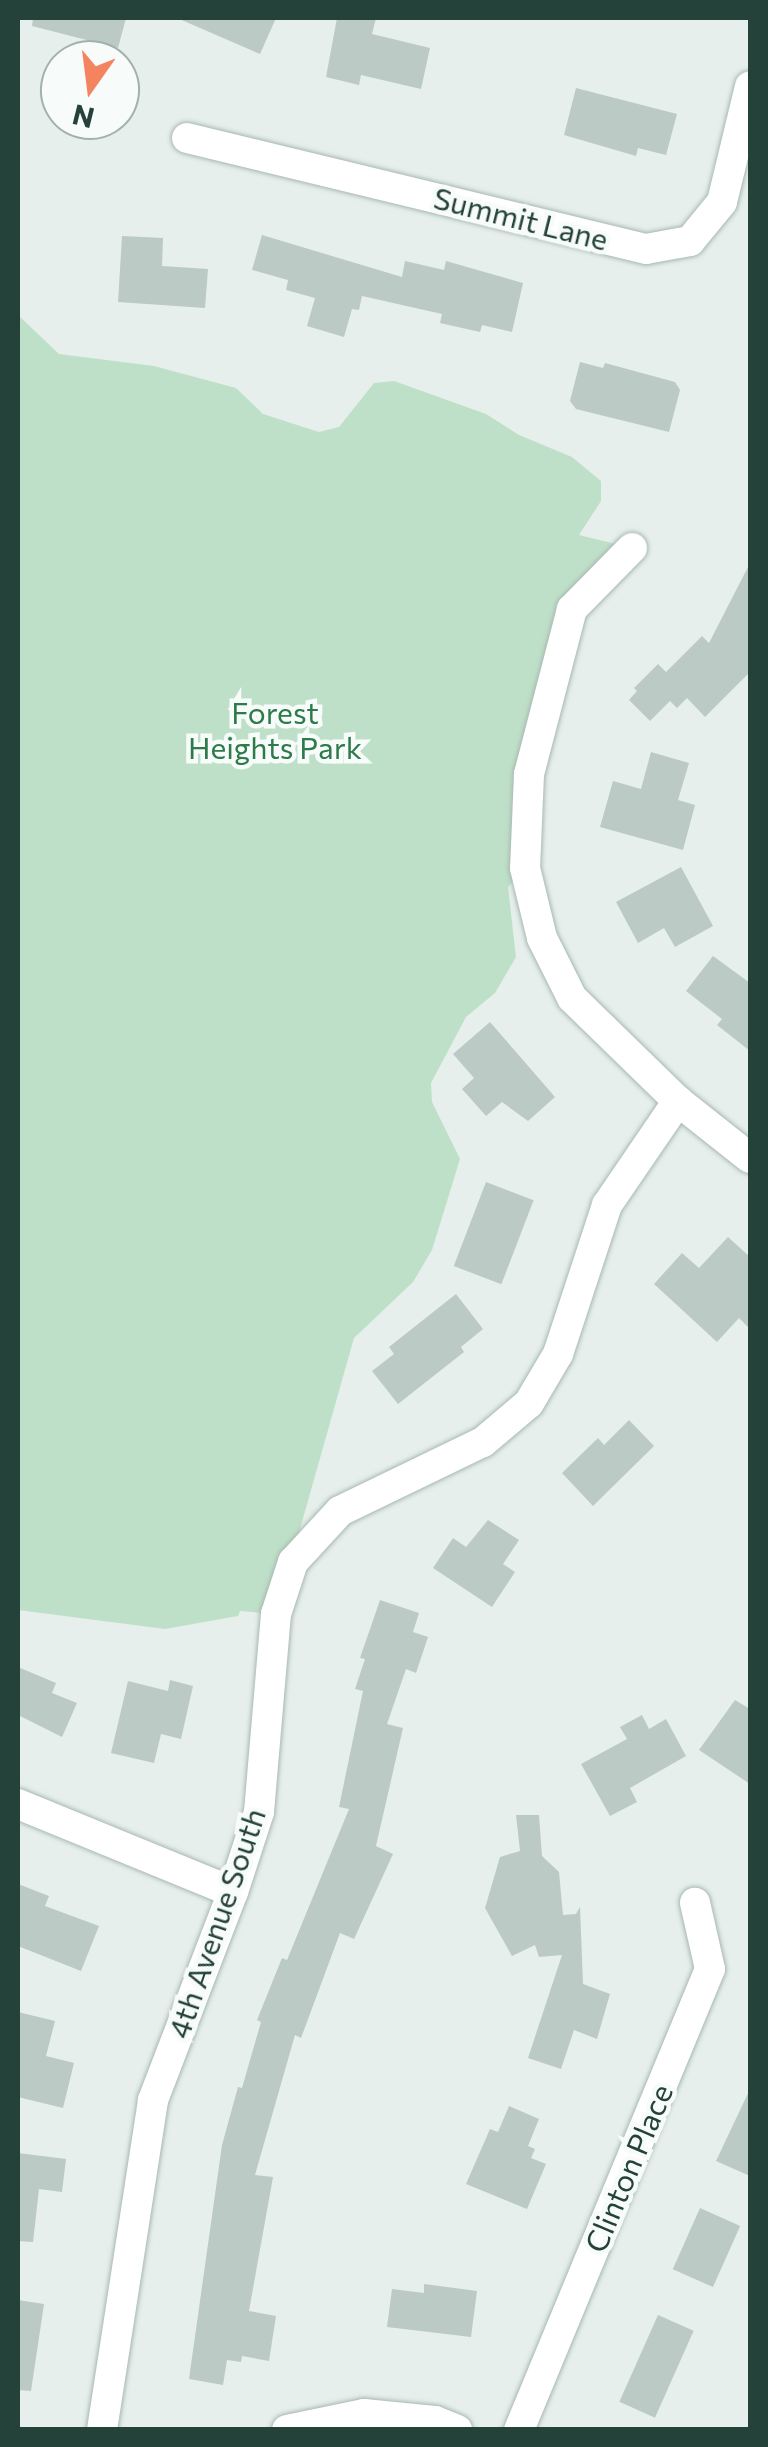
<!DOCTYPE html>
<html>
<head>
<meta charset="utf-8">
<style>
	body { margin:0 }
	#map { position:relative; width:768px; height:2447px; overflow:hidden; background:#e6efeb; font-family:Commissioner,sans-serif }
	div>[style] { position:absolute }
	.green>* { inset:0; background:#bfe0c8 }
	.building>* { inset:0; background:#bbcac4; transform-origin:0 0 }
	.roads { filter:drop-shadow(0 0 2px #a8b8b2) drop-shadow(0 0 2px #a8b8b2) }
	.minor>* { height:30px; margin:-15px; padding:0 15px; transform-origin:15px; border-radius:15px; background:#fff }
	span { translate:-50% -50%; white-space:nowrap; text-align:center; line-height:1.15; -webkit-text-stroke:9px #f7fbf9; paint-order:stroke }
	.street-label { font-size:30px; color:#24423a }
	.park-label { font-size:30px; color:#2d7a4b }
	.frame { position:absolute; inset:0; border:20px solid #24423a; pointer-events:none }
	.north { position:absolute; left:40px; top:40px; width:100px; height:100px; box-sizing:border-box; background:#f7fbf9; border:2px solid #a3b1ad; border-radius:50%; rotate:194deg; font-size:28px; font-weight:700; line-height:40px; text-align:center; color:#24423a }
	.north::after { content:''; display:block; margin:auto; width:35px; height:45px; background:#f4845f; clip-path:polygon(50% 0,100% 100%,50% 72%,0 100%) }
</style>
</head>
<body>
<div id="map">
	<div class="green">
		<i style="clip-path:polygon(18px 315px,59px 354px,154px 366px,236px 388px,263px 414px,319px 432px,339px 427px,374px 383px,394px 381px,486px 414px,519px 435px,572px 457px,601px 481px,601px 501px,579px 535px,632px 548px,572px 609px,525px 868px,508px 887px,516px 957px,495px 993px,466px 1017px,431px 1083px,432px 1102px,460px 1159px,432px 1250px,413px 1282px,354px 1338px,276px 1614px,240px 1611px,238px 1616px,165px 1629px,18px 1610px)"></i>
	</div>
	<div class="building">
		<i style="clip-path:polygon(33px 18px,126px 18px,118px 48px,32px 26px)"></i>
		<i style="clip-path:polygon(177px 18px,276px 18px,260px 54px)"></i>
		<i style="clip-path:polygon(337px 18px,376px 18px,372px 34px,430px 48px,421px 89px,361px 75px,359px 85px,326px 77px)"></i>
		<i style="clip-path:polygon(576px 88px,677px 114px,666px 155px,638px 148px,636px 156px,564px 135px)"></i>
		<i style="clip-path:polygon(262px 235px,402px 277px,405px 261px,444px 270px,446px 261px,523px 283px,512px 332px,482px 325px,480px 332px,440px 323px,442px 314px,362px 296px,359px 310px,352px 309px,344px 337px,307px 326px,315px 298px,286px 290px,288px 280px,252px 270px)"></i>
		<i style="clip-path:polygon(122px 236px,163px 238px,162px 266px,208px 269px,205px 308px,118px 302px)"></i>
		<i style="clip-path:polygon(580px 362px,603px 368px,605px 363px,675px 382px,680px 390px,669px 432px,576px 409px,570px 401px)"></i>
		<i style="clip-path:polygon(750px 563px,750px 672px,705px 717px,687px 698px,677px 708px,670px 701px,650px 721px,629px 700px,637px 691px,634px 688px,658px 664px,666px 672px,702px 636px,709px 643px)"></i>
		<i style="clip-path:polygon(651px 752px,689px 763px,678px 800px,695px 805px,683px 850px,600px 827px,613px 781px,641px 789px)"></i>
		<i style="clip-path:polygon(681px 867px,713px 926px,675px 947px,664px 928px,638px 943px,616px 902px)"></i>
		<i style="clip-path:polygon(713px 956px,750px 983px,750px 1051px,717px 1025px,722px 1019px,686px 991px)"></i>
		<i style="clip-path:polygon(490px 1022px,555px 1097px,528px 1121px,502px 1102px,486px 1116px,462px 1089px,474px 1078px,453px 1054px)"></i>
		<i style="left:486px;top:1182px;width:51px;height:90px;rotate:21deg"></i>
		<i style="clip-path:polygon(728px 1237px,750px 1257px,750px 1329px,739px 1318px,717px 1342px,654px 1284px,682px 1253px,699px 1268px)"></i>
		<i style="clip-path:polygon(456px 1294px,483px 1329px,461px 1347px,464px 1352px,398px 1404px,372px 1371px,394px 1354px,389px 1347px)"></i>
		<i style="clip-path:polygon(629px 1420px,654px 1446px,593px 1506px,562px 1473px,598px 1438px,604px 1445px)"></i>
		<i style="clip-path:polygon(488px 1520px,519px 1540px,503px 1564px,515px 1572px,492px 1607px,433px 1568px,453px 1538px,466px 1547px)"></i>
		<i style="clip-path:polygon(380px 1600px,419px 1613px,413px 1632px,428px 1637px,416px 1673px,406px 1669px,387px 1724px,403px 1728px,376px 1846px,393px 1854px,354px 1939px,340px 1933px,301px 2038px,295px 2035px,255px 2175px,273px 2177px,249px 2311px,276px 2316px,269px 2361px,242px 2356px,241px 2362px,227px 2360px,223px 2385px,189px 2379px,222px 2145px,238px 2087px,242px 2088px,261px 2022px,257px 2020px,282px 1958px,287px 1960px,349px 1809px,339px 1807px,363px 1691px,355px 1689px,365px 1659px,360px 1658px)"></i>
		<i style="clip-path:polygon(18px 1667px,56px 1683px,52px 1693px,77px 1703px,62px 1737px,18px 1715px)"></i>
		<i style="clip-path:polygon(170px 1680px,193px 1686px,181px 1739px,161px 1734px,154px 1763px,111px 1753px,128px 1681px,168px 1691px)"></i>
		<i style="clip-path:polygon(735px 1700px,750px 1709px,750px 1784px,699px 1750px)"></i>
		<i style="clip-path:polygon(642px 1715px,649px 1729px,666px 1719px,686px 1756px,630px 1788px,637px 1802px,610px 1816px,581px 1764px,627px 1739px,620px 1727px)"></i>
		<i style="clip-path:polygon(516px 1815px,539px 1815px,542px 1856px,559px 1872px,563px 1915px,576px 1914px,580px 1907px,583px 1984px,610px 1994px,597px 2039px,574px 2030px,561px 2069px,528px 2058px,562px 1955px,539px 1957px,535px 1945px,512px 1956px,485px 1908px,500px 1857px,520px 1851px)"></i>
		<i style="clip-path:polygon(18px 1884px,49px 1896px,45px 1906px,99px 1926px,81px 1971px,18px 1946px)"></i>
		<i style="clip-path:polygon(18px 2012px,55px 2021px,46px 2056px,74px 2063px,63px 2108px,18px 2097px)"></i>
		<i style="clip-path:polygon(750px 2089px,750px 2176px,716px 2161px)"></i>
		<i style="clip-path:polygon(509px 2106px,539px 2119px,528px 2146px,535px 2149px,531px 2158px,546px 2164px,527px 2209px,466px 2184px,490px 2129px,498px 2132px)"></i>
		<i style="clip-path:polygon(18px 2153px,66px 2159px,62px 2192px,39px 2189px,33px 2242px,18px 2241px)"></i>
		<i style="left:700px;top:2208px;width:44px;height:67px;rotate:24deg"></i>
		<i style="clip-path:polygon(424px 2284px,477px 2291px,471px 2337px,387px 2327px,392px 2289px,424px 2293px)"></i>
		<i style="clip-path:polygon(18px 2300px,44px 2304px,31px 2391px,18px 2390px)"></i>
		<i style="left:658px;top:2315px;width:39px;height:95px;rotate:24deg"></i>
	</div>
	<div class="roads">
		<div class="minor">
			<i style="left:187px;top:138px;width:472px;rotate:13.6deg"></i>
			<i style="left:646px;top:249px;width:45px;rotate:-10.3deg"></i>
			<i style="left:690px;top:241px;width:50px;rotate:-50.6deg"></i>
			<i style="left:722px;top:202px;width:119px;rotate:-76.4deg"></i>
			<i style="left:632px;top:548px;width:86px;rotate:134.5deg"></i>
			<i style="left:572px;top:609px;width:171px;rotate:104.6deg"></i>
			<i style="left:529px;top:774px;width:94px;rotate:92.4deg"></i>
			<i style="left:525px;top:868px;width:72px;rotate:76.3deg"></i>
			<i style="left:542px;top:938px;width:67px;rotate:63.4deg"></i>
			<i style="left:572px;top:998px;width:148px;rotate:44.2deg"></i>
			<i style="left:678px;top:1101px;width:92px;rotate:38.4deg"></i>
			<i style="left:18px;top:1804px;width:232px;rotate:22.3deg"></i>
			<i style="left:102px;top:2430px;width:334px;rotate:-81.2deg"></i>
			<i style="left:153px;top:2100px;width:223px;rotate:-69deg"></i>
			<i style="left:233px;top:1892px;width:84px;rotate:-72deg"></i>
			<i style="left:259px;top:1812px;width:199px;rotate:-85.1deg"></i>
			<i style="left:276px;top:1614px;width:55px;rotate:-71.9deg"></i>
			<i style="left:293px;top:1562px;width:69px;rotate:-47.3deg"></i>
			<i style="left:340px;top:1511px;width:159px;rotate:-25.8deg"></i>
			<i style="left:483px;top:1442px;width:60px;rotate:-40.3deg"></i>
			<i style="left:529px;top:1403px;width:57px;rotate:-59.4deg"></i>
			<i style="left:558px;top:1354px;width:157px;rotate:-71.8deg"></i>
			<i style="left:607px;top:1205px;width:126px;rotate:-55.7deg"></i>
			<i style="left:287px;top:2430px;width:79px;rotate:-11.7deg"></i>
			<i style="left:364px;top:2414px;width:71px;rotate:5.6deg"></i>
			<i style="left:435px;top:2421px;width:24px;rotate:22deg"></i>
			<i style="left:519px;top:2430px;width:499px;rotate:-67.5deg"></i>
			<i style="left:710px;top:1969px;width:68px;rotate:-102.8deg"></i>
		</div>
	</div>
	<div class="street-label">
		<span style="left:521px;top:218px;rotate:14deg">Summit Lane</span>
		<span style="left:216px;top:1923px;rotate:-71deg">4th Avenue South</span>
		<span style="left:628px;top:2168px;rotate:-67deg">Clinton Place</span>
	</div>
	<div class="park-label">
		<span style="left:275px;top:729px">Forest<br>Heights Park</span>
	</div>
	<div class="frame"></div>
	<div class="north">N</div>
</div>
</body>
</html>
